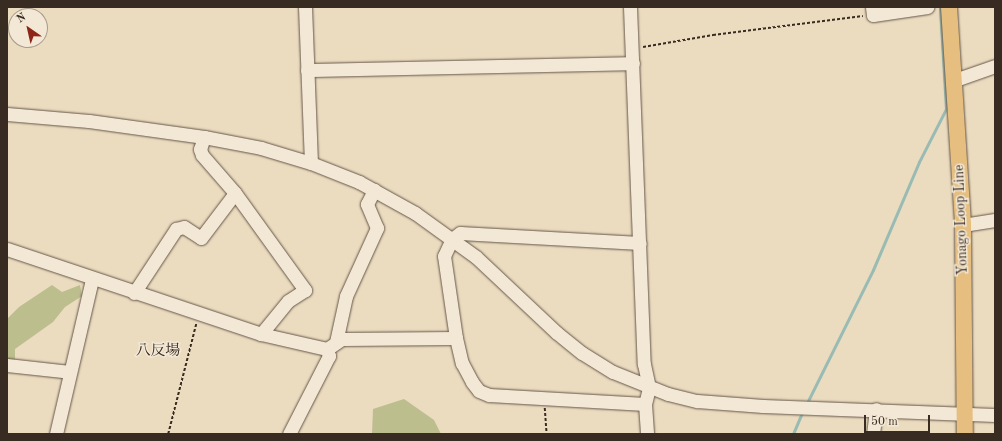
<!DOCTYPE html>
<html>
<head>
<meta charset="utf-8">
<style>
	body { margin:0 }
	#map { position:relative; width:1002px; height:441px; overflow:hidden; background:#ebdbbf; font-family:"Old Standard TT","Noto Serif JP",serif }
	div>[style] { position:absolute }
	.green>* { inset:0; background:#bcbe8e }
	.stream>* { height:2.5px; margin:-1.25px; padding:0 1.25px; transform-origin:1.25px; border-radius:1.25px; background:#98bbb4 }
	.path>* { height:1.5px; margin-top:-0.75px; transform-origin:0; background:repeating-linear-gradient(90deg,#382b22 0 3px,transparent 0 5px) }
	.roads { filter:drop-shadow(0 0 1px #655749) drop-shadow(0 0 1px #655749) }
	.minor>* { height:13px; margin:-6.5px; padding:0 6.5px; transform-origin:6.5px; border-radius:6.5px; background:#f2e8d5 }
	.major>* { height:16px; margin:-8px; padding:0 8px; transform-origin:8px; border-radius:8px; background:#e6be80 }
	span { translate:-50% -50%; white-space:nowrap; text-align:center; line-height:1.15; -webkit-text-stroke:3px #f2e8d5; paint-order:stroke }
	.street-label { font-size:14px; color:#382b22 }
	.neighbourhood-label { font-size:15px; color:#382b22 }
	.frame { position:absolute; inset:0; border:8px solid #382b22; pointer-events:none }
	.north { position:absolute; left:8px; top:8px; width:40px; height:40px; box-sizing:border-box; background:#f2e8d5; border:1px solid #a89c8d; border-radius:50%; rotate:326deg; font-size:11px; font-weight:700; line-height:16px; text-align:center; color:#382b22 }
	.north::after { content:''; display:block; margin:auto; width:14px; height:18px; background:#8f2418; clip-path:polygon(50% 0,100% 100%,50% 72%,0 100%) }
	.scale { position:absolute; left:864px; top:415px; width:66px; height:18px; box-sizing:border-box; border:2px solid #382b22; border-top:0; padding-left:5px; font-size:12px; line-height:14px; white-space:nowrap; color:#382b22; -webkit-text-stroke:3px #f2e8d5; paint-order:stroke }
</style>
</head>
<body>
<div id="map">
	<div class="green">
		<i style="clip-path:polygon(52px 285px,62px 292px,80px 285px,82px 296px,65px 307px,53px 322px,15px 349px,15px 364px,7px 361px,7px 319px,19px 307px)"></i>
		<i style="clip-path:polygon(404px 399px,434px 420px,441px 434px,372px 434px,373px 409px)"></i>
	</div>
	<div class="stream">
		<i style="left:807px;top:403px;width:148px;rotate:-63.6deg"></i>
		<i style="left:873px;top:270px;width:117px;rotate:-66.9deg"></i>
		<i style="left:919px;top:162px;width:59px;rotate:-63deg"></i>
		<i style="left:946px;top:109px;width:102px;rotate:-93.4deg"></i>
		<i style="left:793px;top:434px;width:25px;rotate:-67deg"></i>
	</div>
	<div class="path">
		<i style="left:643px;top:47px;width:71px;rotate:-9.7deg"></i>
		<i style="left:713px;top:35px;width:151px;rotate:-7.2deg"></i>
		<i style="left:545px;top:408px;width:26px;rotate:86deg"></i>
		<i style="left:168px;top:434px;width:114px;rotate:-75.7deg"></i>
	</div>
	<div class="roads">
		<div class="minor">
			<i style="left:305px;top:7px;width:156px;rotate:87.8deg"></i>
			<i style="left:630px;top:7px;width:357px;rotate:87.8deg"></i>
			<i style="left:644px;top:364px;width:25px;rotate:78deg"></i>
			<i style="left:649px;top:388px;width:16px;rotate:104deg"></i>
			<i style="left:645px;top:404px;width:30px;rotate:86deg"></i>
			<i style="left:872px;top:7px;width:8px;rotate:83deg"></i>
			<i style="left:873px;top:15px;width:55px;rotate:-8.4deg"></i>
			<i style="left:307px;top:70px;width:326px;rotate:-1.2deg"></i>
			<i style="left:955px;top:80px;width:42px;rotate:-19.3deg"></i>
			<i style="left:7px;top:114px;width:82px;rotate:4.9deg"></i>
			<i style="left:89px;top:121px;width:116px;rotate:7.9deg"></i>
			<i style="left:204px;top:137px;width:58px;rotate:10.9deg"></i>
			<i style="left:261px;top:148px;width:52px;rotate:16.7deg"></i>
			<i style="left:311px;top:163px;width:52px;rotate:21.6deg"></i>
			<i style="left:359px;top:182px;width:64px;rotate:29deg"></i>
			<i style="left:415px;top:213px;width:75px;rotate:35.8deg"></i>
			<i style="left:476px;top:257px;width:111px;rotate:43.2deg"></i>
			<i style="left:557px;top:333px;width:32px;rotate:39deg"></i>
			<i style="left:582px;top:353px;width:36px;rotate:32deg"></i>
			<i style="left:613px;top:372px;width:59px;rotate:21.8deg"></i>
			<i style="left:668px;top:394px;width:30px;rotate:14deg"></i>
			<i style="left:697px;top:401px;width:66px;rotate:4.3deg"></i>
			<i style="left:763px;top:406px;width:232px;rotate:2.2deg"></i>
			<i style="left:204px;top:137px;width:13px;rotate:108deg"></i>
			<i style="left:200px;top:149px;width:6px;rotate:72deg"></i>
			<i style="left:202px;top:155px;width:50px;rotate:49deg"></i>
			<i style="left:235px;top:193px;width:120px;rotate:54.2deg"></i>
			<i style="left:305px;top:290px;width:20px;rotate:147deg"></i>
			<i style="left:288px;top:301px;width:43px;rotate:129.3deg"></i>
			<i style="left:963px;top:225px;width:32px;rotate:-9deg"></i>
			<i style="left:7px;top:249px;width:268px;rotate:18.5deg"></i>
			<i style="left:261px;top:334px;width:68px;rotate:12.8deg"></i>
			<i style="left:134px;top:293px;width:77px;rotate:-56.7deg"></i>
			<i style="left:176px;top:229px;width:8px;rotate:-14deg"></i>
			<i style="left:184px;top:227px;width:20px;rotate:33deg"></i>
			<i style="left:201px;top:238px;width:56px;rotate:-52.9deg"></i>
			<i style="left:456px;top:338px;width:83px;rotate:-98.3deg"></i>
			<i style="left:444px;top:256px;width:19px;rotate:-65deg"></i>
			<i style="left:452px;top:239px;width:10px;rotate:-37deg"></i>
			<i style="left:460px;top:233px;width:180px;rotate:3.2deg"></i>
			<i style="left:336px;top:342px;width:47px;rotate:-77.7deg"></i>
			<i style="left:346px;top:296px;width:75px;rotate:-65.5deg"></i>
			<i style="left:377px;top:228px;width:26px;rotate:-113deg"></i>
			<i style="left:367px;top:204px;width:16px;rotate:-63deg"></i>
			<i style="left:327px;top:349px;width:18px;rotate:-34deg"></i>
			<i style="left:342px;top:339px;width:114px;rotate:-0.5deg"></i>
			<i style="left:456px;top:338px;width:26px;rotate:77deg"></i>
			<i style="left:462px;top:363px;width:21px;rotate:62deg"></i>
			<i style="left:472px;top:382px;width:11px;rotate:52deg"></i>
			<i style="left:479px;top:391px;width:11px;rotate:22deg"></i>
			<i style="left:489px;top:395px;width:156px;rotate:3.3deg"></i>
			<i style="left:7px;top:365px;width:63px;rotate:6.3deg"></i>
			<i style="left:56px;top:434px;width:159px;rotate:-76.9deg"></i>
			<i style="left:289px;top:434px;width:88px;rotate:-62.9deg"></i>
			<i style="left:329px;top:356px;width:7px;rotate:-106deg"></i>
			<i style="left:873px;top:434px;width:25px;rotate:-83deg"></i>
		</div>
		<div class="major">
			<i style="left:949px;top:7px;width:218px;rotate:86.3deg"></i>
			<i style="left:963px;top:225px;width:209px;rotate:89.5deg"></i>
		</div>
	</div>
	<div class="street-label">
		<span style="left:961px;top:220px;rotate:-92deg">Yonago Loop Line</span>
	</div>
	<div class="neighbourhood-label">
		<span style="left:158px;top:352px">八反場</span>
	</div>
	<div class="frame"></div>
	<div class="north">N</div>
	<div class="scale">50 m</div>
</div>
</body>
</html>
